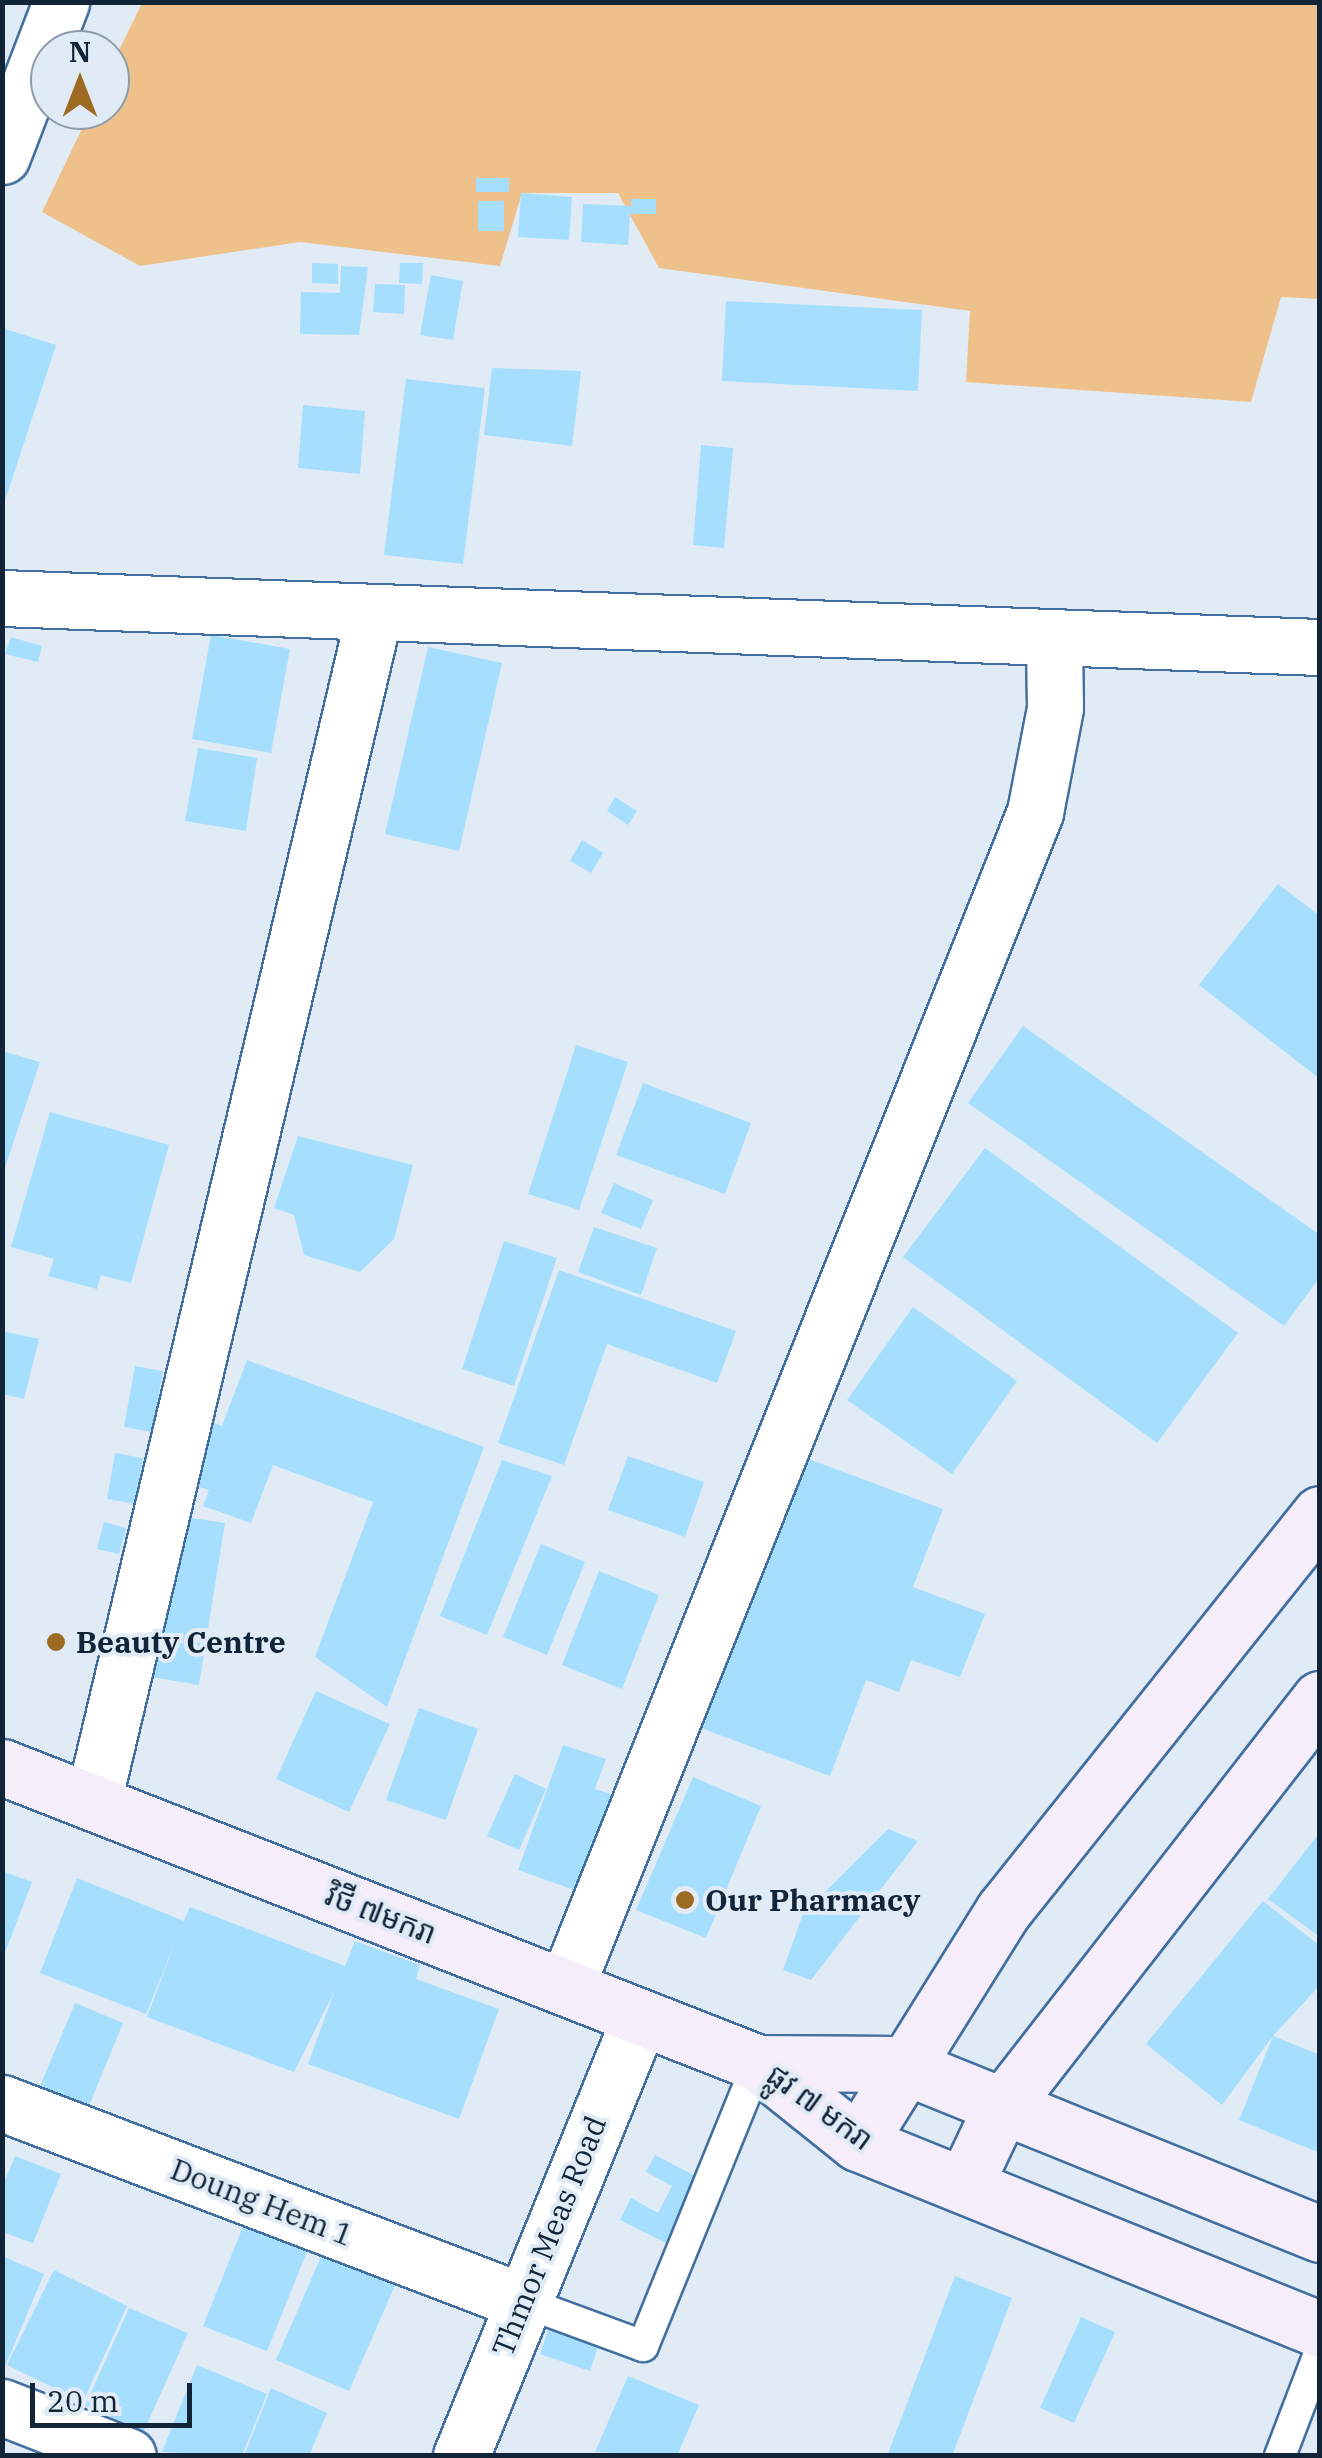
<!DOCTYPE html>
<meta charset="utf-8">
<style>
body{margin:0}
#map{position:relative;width:1322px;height:2458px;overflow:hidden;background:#e1ebf6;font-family:"IBM Plex Serif","Noto Sans Khmer",serif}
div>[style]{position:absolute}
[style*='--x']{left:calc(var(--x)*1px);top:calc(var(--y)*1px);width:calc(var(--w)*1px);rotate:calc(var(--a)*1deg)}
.green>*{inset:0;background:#efc18a}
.building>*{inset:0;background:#a5dffd}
.roads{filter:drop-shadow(2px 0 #426f9f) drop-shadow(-2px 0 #426f9f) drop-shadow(0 2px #426f9f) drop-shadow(0 -2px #426f9f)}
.service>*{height:30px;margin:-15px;padding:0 15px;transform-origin:15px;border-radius:15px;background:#fff}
.minor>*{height:55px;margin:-27.5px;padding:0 27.5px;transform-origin:27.5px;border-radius:27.5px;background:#fff}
.secondary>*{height:55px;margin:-27.5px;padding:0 27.5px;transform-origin:27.5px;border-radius:27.5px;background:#f6edfb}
.dots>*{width:28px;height:28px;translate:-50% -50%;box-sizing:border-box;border:5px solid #e1ebf6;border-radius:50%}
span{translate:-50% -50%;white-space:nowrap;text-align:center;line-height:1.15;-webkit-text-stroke:8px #e1ebf6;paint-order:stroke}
.poi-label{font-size:30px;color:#112438;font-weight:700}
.left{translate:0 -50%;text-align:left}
.street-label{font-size:30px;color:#112438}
.frame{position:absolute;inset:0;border:5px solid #112438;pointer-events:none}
.north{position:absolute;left:30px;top:30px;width:100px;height:100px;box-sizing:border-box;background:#e1ebf6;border:2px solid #8e9baa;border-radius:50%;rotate:0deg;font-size:28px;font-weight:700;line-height:40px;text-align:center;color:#112438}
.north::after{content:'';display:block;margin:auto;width:35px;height:45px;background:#9d6a21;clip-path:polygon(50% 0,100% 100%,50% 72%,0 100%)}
.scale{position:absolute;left:30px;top:2383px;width:162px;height:45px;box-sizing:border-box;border:5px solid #112438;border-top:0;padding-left:12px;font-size:30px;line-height:35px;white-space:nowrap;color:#112438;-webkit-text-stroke:8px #e1ebf6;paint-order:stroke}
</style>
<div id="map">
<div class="green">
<i style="clip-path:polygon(142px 3px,1319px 3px,1319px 299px,1281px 297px,1251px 402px,966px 382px,970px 311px,659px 268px,618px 193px,522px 193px,500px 266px,300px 242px,140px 266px,42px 212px,91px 110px,110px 110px,110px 69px)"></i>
</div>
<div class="building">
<i style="clip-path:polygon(476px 178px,509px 178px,509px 192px,476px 192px)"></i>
<i style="clip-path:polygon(521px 193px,572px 197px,569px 240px,518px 237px)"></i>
<i style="clip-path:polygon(631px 199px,656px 199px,656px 214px,630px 214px,628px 245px,581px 242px,583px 204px,631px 206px)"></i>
<i style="clip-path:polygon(478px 201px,504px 201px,504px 231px,478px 231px)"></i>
<i style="clip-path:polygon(312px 263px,338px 264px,338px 284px,312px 283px)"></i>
<i style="clip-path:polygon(400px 263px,423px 263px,422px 284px,399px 283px)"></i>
<i style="clip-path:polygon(341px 266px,368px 267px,359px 335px,300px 334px,301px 292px,340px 293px)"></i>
<i style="clip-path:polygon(431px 275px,463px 281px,453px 340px,420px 335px)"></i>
<i style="clip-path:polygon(375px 284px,405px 285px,404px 314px,373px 312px)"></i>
<i style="clip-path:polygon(726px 301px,922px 310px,918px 391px,722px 381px)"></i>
<i style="clip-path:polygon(2px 328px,56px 345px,3px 507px,2px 507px)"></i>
<i style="clip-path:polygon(492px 368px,581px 371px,572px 446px,484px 435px)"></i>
<i style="clip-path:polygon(406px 379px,485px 388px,463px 564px,384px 555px)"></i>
<i style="clip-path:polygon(303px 405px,365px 411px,360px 474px,298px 468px)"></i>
<i style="clip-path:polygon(701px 445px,733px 448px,724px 548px,693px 545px)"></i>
<i style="clip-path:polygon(211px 635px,290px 649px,271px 753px,192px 739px)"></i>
<i style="clip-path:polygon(11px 637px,42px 646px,38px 662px,5px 654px)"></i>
<i style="clip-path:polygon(428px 647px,502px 663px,459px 851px,385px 834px)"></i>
<i style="clip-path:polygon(198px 748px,257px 758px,246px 831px,185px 821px)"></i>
<i style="clip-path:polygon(615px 797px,637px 811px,628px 825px,607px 811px)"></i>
<i style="clip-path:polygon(582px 840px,603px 853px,591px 873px,570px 861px)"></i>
<i style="clip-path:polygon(1278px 884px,1320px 916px,1320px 1079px,1199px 985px)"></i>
<i style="clip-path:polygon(1023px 1026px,1320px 1235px,1320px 1277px,1284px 1326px,968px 1103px)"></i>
<i style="clip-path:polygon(576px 1045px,628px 1062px,579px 1210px,528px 1194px)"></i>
<i style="clip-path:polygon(2px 1051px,40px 1062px,3px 1174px,2px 1174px)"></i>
<i style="clip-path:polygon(643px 1083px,751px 1123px,725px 1194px,616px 1155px)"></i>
<i style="clip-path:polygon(50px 1112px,169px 1145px,131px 1283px,101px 1275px,97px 1289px,48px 1276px,54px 1259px,11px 1247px)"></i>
<i style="clip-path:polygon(298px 1136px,413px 1165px,394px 1239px,360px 1272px,304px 1255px,294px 1215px,274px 1208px)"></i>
<i style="clip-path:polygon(985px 1148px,1238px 1333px,1157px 1443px,903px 1257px)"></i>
<i style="clip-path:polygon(614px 1183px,653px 1200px,641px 1229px,601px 1213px)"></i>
<i style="clip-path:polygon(594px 1227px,657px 1248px,641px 1295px,578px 1272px)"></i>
<i style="clip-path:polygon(504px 1241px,557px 1258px,514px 1386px,462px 1369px)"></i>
<i style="clip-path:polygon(559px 1270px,736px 1331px,717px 1383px,607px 1344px,564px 1465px,498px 1443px)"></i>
<i style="clip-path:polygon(913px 1307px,1017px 1381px,952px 1474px,847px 1400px)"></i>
<i style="clip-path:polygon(2px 1331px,39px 1339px,24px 1399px,2px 1394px)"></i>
<i style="clip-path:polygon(247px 1360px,484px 1447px,387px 1707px,315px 1657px,373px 1502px,273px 1465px,251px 1523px,203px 1506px,209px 1490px,178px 1479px,201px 1418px,222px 1426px)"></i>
<i style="clip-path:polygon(135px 1366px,163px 1371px,152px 1432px,124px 1427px)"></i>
<i style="clip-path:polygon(115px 1453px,143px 1458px,135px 1504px,107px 1499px)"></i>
<i style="clip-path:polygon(795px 1454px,943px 1509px,913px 1587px,985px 1614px,960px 1677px,911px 1660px,899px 1692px,866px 1680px,830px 1776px,693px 1725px)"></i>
<i style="clip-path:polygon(628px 1456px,704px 1482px,685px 1537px,608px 1510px)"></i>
<i style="clip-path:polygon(502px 1460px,552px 1476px,487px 1635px,440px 1616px)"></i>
<i style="clip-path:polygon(172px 1515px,225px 1523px,199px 1685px,146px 1676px)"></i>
<i style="clip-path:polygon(104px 1522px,126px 1528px,119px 1554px,97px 1549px)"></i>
<i style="clip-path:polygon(541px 1544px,585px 1562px,547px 1655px,503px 1637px)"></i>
<i style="clip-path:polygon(599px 1571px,659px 1595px,622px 1689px,562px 1665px)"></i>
<i style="clip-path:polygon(316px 1691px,390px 1724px,349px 1812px,276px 1779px)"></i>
<i style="clip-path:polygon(419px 1708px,478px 1729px,446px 1820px,386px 1800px)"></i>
<i style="clip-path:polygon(563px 1745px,606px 1759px,595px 1789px,628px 1800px,594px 1897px,518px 1870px)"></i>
<i style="clip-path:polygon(515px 1774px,546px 1789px,519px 1850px,487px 1836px)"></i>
<i style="clip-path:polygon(693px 1777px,761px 1806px,706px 1938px,636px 1910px)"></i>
<i style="clip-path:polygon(888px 1829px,918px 1841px,811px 1980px,783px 1970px,803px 1914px)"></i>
<i style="clip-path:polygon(1320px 1832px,1320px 1937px,1268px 1899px)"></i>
<i style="clip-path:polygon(2px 1871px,32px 1882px,3px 1958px,2px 1958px)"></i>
<i style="clip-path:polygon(77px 1878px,184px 1921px,190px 1907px,345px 1966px,355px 1941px,420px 1965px,416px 1979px,499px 2009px,459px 2119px,308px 2064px,335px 1990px,294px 2072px,147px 2017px,175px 1942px,146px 2014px,40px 1973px)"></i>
<i style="clip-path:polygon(1263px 1901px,1320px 1946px,1320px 1985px,1273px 2036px,1320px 2055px,1320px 2153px,1239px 2120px,1273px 2036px,1222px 2105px,1146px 2044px)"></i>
<i style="clip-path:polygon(75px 2003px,123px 2023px,79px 2130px,30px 2110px)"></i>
<i style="clip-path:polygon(655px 2155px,701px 2179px,668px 2244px,620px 2220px,631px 2198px,658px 2213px,672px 2186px,646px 2172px)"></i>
<i style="clip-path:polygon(15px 2156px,61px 2174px,33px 2243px,2px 2232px,2px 2188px)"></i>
<i style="clip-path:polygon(248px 2214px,312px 2239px,267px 2351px,203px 2326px)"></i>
<i style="clip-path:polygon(327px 2243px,400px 2274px,349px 2391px,276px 2360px)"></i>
<i style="clip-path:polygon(2px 2256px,44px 2274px,3px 2371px,2px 2371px)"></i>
<i style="clip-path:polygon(54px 2270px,127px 2306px,83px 2402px,7px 2365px)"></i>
<i style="clip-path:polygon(955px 2276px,1012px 2298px,952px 2456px,887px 2456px)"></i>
<i style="clip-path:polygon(129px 2308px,188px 2333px,144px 2431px,85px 2406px)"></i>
<i style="clip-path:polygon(1081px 2317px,1115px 2332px,1074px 2423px,1040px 2408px)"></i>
<i style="clip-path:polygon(550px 2324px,600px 2341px,590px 2371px,540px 2354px)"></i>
<i style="clip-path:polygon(197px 2365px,267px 2394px,242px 2456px,162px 2452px)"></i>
<i style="clip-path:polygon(628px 2376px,699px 2405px,677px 2456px,595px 2452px)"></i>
<i style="clip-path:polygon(271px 2388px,327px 2413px,309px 2456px,244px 2456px)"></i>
</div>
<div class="roads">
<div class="service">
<i style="--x:521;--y:2301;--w:130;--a:20.2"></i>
<i style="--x:643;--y:2346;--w:305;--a:-67.9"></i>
<i style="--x:1280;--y:2456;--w:112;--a:-69.1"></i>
</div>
<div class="minor">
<i style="--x:2;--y:156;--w:165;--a:-69"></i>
<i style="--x:2;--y:598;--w:1319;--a:2.13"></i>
<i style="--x:93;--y:1802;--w:1217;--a:-76.69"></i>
<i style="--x:566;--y:1987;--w:1265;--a:-68.24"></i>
<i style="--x:1035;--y:812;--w:106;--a:-79.1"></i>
<i style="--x:1055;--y:708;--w:66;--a:-90.9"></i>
<i style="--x:2;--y:2103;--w:555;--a:20.88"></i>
<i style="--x:2;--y:2407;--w:135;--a:21.3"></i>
<i style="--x:461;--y:2456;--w:474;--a:-67.8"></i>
</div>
<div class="secondary">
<i style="--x:2;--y:1767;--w:812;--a:21.38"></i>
<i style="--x:758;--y:2063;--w:128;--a:38.7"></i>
<i style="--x:858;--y:2143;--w:498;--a:22"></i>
<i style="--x:758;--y:2063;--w:141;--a:0.4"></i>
<i style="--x:899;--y:2064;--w:454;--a:22"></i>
<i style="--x:858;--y:2143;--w:274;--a:-58"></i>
<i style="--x:1003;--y:1911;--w:508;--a:-51.39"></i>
<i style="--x:965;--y:2184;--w:82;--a:-64.7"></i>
<i style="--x:1000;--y:2110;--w:521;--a:-52.1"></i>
</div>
</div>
<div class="dots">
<i style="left:56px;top:1642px;background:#9d6a21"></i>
<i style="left:685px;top:1900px;background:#9d6a21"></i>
</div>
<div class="poi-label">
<span class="left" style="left:76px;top:1642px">Beauty Centre</span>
<span class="left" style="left:705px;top:1900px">Our Pharmacy</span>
</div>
<div class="street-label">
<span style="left:381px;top:1914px;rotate:21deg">វិថី ៧មករា</span>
<span style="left:820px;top:2107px;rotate:36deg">ផ្លូវ ៧ មករា</span>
<span style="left:262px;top:2202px;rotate:21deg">Doung Hem 1</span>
<span style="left:549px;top:2236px;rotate:-68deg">Thmor Meas Road</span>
</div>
<div class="frame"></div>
<div class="north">N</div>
<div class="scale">20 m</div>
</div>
